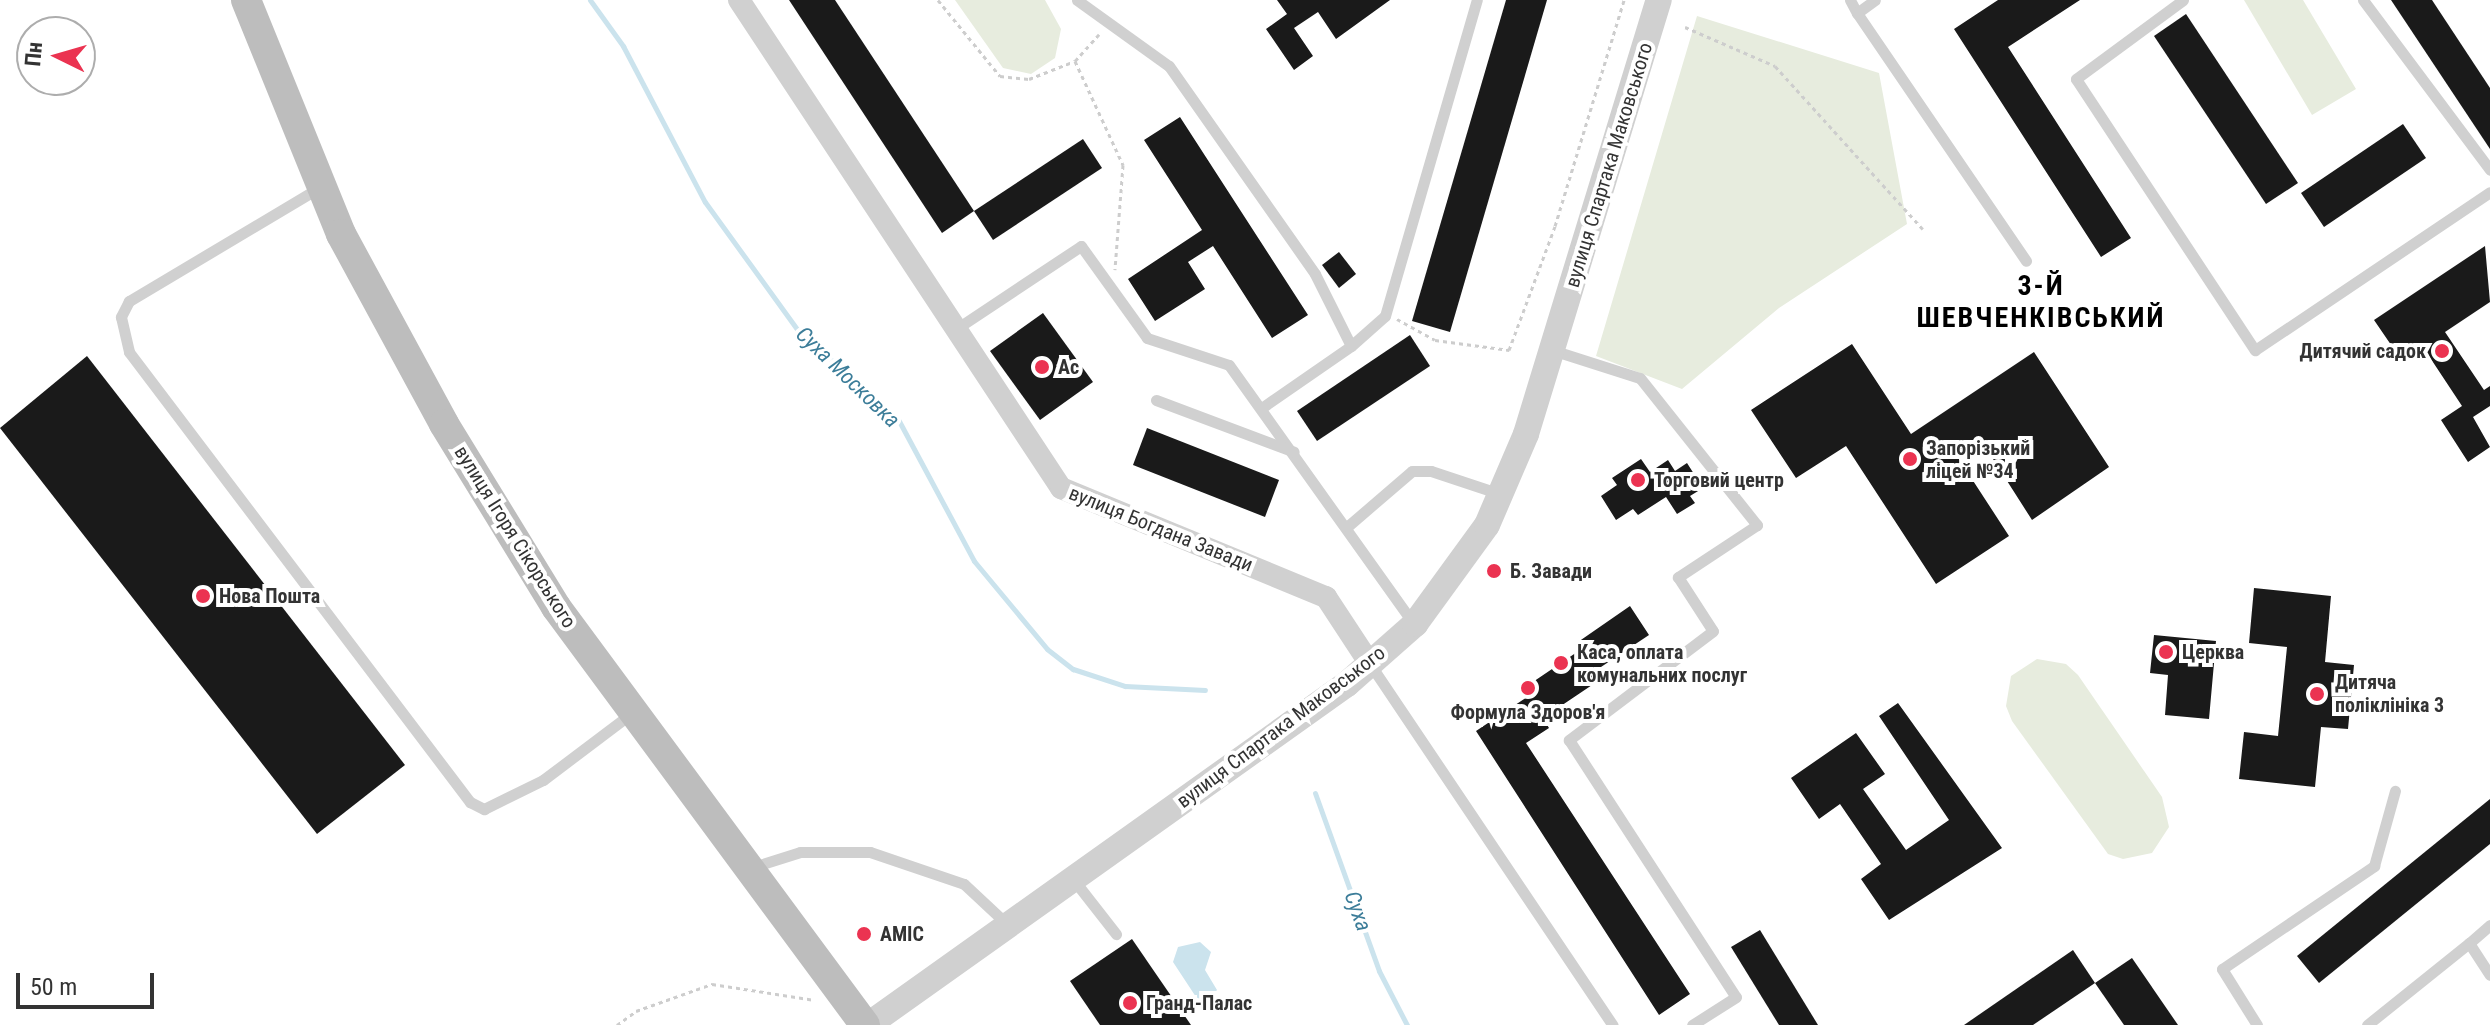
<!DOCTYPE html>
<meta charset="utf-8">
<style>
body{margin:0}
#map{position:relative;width:2490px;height:1025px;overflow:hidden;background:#fff;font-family:"Roboto Condensed",sans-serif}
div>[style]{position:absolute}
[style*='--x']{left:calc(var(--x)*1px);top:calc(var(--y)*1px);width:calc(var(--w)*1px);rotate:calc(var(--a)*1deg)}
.green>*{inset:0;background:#e7ecde}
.water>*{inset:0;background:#cbe3ed}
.stream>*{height:5px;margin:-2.5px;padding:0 2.5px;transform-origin:2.5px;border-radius:2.5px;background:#cbe3ed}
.building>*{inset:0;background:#1a1a1a}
.path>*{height:3px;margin-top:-1.5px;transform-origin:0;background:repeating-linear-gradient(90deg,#cdcdcd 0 4px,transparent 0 8px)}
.service>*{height:11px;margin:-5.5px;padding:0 5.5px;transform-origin:5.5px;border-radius:5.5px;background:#d0d0d0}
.minor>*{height:22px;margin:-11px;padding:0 11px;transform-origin:11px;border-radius:11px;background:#d0d0d0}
.tertiary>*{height:26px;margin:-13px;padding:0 13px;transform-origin:13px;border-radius:13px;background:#d0d0d0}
.secondary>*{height:30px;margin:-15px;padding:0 15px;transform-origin:15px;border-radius:15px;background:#bdbdbd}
.dots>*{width:22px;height:22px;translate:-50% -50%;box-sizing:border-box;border:4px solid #fff;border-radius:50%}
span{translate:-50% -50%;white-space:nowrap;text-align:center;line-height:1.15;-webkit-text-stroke:8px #fff;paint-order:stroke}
.street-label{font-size:20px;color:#333}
.poi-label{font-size:20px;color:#333;font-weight:700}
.right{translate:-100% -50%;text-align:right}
.left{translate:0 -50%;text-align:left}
.water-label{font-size:22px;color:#3c7d99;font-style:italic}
.district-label{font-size:28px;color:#000;font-weight:700;letter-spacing:2px}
.north{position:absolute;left:16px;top:16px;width:80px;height:80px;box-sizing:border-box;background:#fff;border:2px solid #adadad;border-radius:50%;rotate:275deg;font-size:22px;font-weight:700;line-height:32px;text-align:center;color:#333}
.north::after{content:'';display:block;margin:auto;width:28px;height:36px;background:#eb3351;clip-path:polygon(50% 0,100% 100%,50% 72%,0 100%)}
.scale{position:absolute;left:16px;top:973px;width:138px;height:36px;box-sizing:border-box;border:4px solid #333;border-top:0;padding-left:10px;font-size:24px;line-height:28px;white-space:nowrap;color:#333;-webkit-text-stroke:6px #fff;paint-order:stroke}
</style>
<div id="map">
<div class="green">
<i style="clip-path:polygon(955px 0,1045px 0,1061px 29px,1055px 58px,1031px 74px,1003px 68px)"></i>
<i style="clip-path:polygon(2244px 0,2303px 0,2356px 89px,2312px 115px)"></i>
<i style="clip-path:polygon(1697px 16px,1879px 73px,1907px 224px,1779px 308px,1682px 389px,1596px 356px)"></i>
<i style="clip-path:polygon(2037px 659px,2066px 664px,2078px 675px,2162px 797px,2169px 827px,2152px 853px,2123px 859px,2108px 854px,2012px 721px,2006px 706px,2011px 676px)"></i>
</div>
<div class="water">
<i style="clip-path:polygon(1200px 942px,1211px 952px,1205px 970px,1217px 990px,1207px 1003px,1196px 997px,1173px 962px,1178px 947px)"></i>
</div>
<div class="stream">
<i style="--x:590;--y:0;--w:57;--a:54.3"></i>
<i style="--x:623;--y:46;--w:176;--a:62.3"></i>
<i style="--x:705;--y:202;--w:157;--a:54.1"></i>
<i style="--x:797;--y:329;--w:137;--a:42"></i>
<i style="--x:899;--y:421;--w:159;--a:61.8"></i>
<i style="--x:974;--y:561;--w:114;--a:50.3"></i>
<i style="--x:1047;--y:649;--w:33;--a:38"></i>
<i style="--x:1073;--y:669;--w:55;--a:18.1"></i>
<i style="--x:1125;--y:686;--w:80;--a:2.9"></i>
<i style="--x:1315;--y:793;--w:189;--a:70.2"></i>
<i style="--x:1379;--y:971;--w:61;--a:62.6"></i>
</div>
<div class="building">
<i style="clip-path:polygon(789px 0,835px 0,974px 211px,942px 233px)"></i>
<i style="clip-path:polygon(1277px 0,1390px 0,1336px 39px,1318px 12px,1294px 28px,1313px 56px,1294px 70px,1266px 29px,1287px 14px)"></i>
<i style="clip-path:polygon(1506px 0,1547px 0,1450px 332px,1412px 321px)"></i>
<i style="clip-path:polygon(1998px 0,2080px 0,2008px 47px,2131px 238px,2101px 257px,1954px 29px)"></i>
<i style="clip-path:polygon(2391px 0,2432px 0,2490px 88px,2490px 149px)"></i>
<i style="clip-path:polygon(2186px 14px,2298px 183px,2266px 204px,2154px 36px)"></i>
<i style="clip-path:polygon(1180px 117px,1308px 315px,1272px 338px,1213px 246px,1188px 262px,1205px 289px,1155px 321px,1128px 279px,1202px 230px,1144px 140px)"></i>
<i style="clip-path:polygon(2403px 124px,2426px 158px,2324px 227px,2301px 193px)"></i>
<i style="clip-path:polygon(1083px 139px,1102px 168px,993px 240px,974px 211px)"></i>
<i style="clip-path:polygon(2485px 246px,2490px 302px,2445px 332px,2484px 390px,2490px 386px,2490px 406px,2473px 417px,2490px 447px,2468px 462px,2441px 420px,2462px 406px,2421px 344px,2400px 358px,2374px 320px)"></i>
<i style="clip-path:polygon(1339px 252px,1356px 274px,1339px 288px,1322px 265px)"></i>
<i style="clip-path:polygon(1043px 313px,1093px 382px,1040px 420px,990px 351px)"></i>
<i style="clip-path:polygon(1410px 335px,1430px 366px,1317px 441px,1297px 411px)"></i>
<i style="clip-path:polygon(1852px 344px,1911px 434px,2034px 352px,2109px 467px,2032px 520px,1979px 437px,1955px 453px,2009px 536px,1936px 584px,1846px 446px,1796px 478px,1751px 410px)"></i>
<i style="clip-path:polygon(87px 356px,405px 765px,317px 834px,0 428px)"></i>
<i style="clip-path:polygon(1147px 428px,1279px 480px,1265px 517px,1133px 465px)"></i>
<i style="clip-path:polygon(1641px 459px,1650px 472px,1668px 460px,1675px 471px,1687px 463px,1703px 488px,1690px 496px,1695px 503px,1677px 514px,1666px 497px,1638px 515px,1633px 509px,1616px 520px,1601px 496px,1617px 485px,1612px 478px)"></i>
<i style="clip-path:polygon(2254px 588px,2331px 596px,2325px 662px,2354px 665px,2348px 729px,2321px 727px,2315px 787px,2239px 779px,2244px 732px,2278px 736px,2287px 647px,2249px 643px)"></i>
<i style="clip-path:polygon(1630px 606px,1649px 635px,1595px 671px,1601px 679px,1543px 718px,1549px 728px,1526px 743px,1690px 994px,1659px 1015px,1476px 731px,1527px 697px,1521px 690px,1583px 648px,1578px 642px)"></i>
<i style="clip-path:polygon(2154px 635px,2216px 641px,2209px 719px,2165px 715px,2168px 675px,2150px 673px)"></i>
<i style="clip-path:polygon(1898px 703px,2002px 848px,1889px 920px,1861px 879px,1881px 864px,1840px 804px,1819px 819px,1791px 778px,1856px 733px,1885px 774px,1863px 789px,1906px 850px,1949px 820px,1879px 716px)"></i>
<i style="clip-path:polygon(2490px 799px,2490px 844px,2319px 983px,2297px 956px)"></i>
<i style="clip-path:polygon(1760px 930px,1818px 1025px,1779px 1025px,1731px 947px)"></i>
<i style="clip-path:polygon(1132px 939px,1191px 1025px,1100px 1025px,1070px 981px)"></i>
<i style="clip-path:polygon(2073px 950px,2095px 983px,2033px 1025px,1964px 1025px)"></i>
<i style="clip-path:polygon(2132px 958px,2178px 1025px,2124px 1025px,2095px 983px)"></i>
</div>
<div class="path">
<i style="--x:938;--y:0;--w:98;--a:50.8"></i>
<i style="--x:1000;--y:76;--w:29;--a:6"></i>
<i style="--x:1029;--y:79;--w:49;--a:-21.4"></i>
<i style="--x:1075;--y:61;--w:115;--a:65.2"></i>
<i style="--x:1123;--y:165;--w:105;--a:94.4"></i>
<i style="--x:1685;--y:27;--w:98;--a:23.4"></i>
<i style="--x:1775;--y:66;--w:220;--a:47.8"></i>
<i style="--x:1075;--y:61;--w:36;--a:-48"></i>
<i style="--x:1397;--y:319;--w:43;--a:28.9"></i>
<i style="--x:1435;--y:340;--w:75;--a:7.7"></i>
<i style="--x:1509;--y:350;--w:132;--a:-69.6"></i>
<i style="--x:1555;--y:226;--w:236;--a:-73"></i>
<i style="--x:617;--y:1025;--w:24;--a:-36"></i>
<i style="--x:636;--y:1011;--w:81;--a:-19.6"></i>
<i style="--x:712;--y:984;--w:104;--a:8.8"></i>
</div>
<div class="service">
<i style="--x:1077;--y:0;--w:113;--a:35.7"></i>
<i style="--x:1169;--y:66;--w:254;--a:54.9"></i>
<i style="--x:1315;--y:274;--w:80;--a:63.4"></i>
<i style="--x:1351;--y:346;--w:107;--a:145.3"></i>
<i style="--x:1850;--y:0;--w:15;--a:62"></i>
<i style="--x:1857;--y:13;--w:22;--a:-36"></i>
<i style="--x:2183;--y:0;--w:133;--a:143.6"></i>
<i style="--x:2076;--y:79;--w:325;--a:56.6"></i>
<i style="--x:2255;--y:350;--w:283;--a:-33.9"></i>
<i style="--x:2363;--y:0;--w:212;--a:53.2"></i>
<i style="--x:1857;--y:13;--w:300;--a:55.7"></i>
<i style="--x:322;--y:186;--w:225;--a:149.2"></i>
<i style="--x:129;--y:301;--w:18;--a:117"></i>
<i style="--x:121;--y:317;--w:36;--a:77"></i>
<i style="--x:129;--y:352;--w:565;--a:52.85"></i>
<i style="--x:470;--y:802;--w:16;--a:27"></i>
<i style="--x:484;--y:809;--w:66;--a:-26.2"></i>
<i style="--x:543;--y:780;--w:111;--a:-37"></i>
<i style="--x:956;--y:329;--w:150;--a:-33.6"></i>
<i style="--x:1081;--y:246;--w:113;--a:54.3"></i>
<i style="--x:1147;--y:338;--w:86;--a:18.2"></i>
<i style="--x:1229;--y:365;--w:318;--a:54.5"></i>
<i style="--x:1351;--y:346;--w:45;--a:-41.4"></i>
<i style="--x:1385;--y:316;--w:329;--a:-73.8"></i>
<i style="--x:1552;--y:350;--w:92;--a:17.7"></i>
<i style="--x:1640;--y:378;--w:188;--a:51.5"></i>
<i style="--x:1757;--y:525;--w:95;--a:146.6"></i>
<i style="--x:1678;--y:577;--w:64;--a:57.1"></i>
<i style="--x:1713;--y:631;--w:181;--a:142.9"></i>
<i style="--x:1569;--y:740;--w:306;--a:57"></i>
<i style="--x:1736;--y:997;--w:52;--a:147.5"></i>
<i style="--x:1156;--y:400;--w:147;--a:20.6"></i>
<i style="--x:1348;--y:526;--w:84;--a:-40.7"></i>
<i style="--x:1412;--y:471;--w:19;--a:0"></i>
<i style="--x:1431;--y:471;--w:73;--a:18.4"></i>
<i style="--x:1370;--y:664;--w:435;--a:56.1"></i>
<i style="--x:750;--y:868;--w:52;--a:-17.7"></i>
<i style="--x:800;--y:852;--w:70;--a:0"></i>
<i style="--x:870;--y:852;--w:99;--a:18.8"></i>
<i style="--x:964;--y:884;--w:60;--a:43"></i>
<i style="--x:1073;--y:879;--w:70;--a:52"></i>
<i style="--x:2490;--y:925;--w:28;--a:139"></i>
<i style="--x:2469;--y:943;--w:38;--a:57"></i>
<i style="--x:2257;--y:1025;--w:66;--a:-122"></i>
<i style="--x:2222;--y:969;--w:184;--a:-34.1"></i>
<i style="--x:2374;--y:866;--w:78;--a:-74.4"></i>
<i style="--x:2367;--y:1025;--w:131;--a:-38.8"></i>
</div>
<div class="minor">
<i style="--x:739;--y:0;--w:585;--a:56.58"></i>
<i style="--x:1061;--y:488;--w:287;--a:22.4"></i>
<i style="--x:1326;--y:597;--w:80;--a:56.7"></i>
</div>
<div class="tertiary">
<i style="--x:868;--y:1025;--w:588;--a:-35.45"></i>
<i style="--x:1347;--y:684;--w:91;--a:-41.4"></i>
<i style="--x:1415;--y:624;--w:122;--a:-54"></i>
<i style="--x:1487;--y:525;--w:99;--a:-66.8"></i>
<i style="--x:1526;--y:434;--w:454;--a:-73"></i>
</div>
<div class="secondary">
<i style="--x:246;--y:0;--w:253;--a:67.9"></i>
<i style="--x:341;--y:234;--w:216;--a:61.5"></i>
<i style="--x:444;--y:424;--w:215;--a:58.5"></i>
<i style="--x:556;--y:607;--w:520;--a:53.53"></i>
</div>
<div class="dots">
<i style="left:2442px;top:351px;background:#eb3351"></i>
<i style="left:1042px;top:367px;background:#eb3351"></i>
<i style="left:1910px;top:459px;background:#eb3351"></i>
<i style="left:1638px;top:480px;background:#eb3351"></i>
<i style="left:1494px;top:571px;background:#eb3351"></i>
<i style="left:203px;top:596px;background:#eb3351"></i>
<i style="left:2166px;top:652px;background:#eb3351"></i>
<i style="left:1561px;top:663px;background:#eb3351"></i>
<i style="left:1528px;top:688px;background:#eb3351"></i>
<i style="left:2317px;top:694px;background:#eb3351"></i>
<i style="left:864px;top:934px;background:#eb3351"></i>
<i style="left:1130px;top:1003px;background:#eb3351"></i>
</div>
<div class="street-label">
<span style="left:1609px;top:165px;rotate:-73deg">вулиця Спартака Маковського</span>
<span style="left:1161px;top:529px;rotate:22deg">вулиця Богдана Завади</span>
<span style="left:515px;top:537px;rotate:58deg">вулиця Ігоря Сікорського</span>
<span style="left:1281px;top:727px;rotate:-37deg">вулиця Спартака Маковського</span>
</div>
<div class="poi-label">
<span class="right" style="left:2426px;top:351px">Дитячий садок</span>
<span class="left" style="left:1058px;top:367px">Ас</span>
<span class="left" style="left:1926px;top:460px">Запорізький<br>ліцей №34</span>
<span class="left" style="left:1654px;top:480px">Торговий центр</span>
<span class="left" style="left:1510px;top:571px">Б. Завади</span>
<span class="left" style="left:219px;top:596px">Нова Пошта</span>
<span class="left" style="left:1577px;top:664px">Каса, оплата<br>комунальних послуг</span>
<span class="left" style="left:2182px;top:652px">Церква</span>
<span class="left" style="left:2335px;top:694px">Дитяча<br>поліклініка 3</span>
<span style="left:1528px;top:712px">Формула Здоров'я</span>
<span class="left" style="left:880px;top:934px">AMIC</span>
<span class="left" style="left:1146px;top:1003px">Гранд-Палас</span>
</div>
<div class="water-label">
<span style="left:848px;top:377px;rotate:44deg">Суха Московка</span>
<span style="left:1358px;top:911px;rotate:70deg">Суха</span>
</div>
<div class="district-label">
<span style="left:2041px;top:302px">3-Й<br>ШЕВЧЕНКІВСЬКИЙ</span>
</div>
<div class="north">Пн</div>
<div class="scale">50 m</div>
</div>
